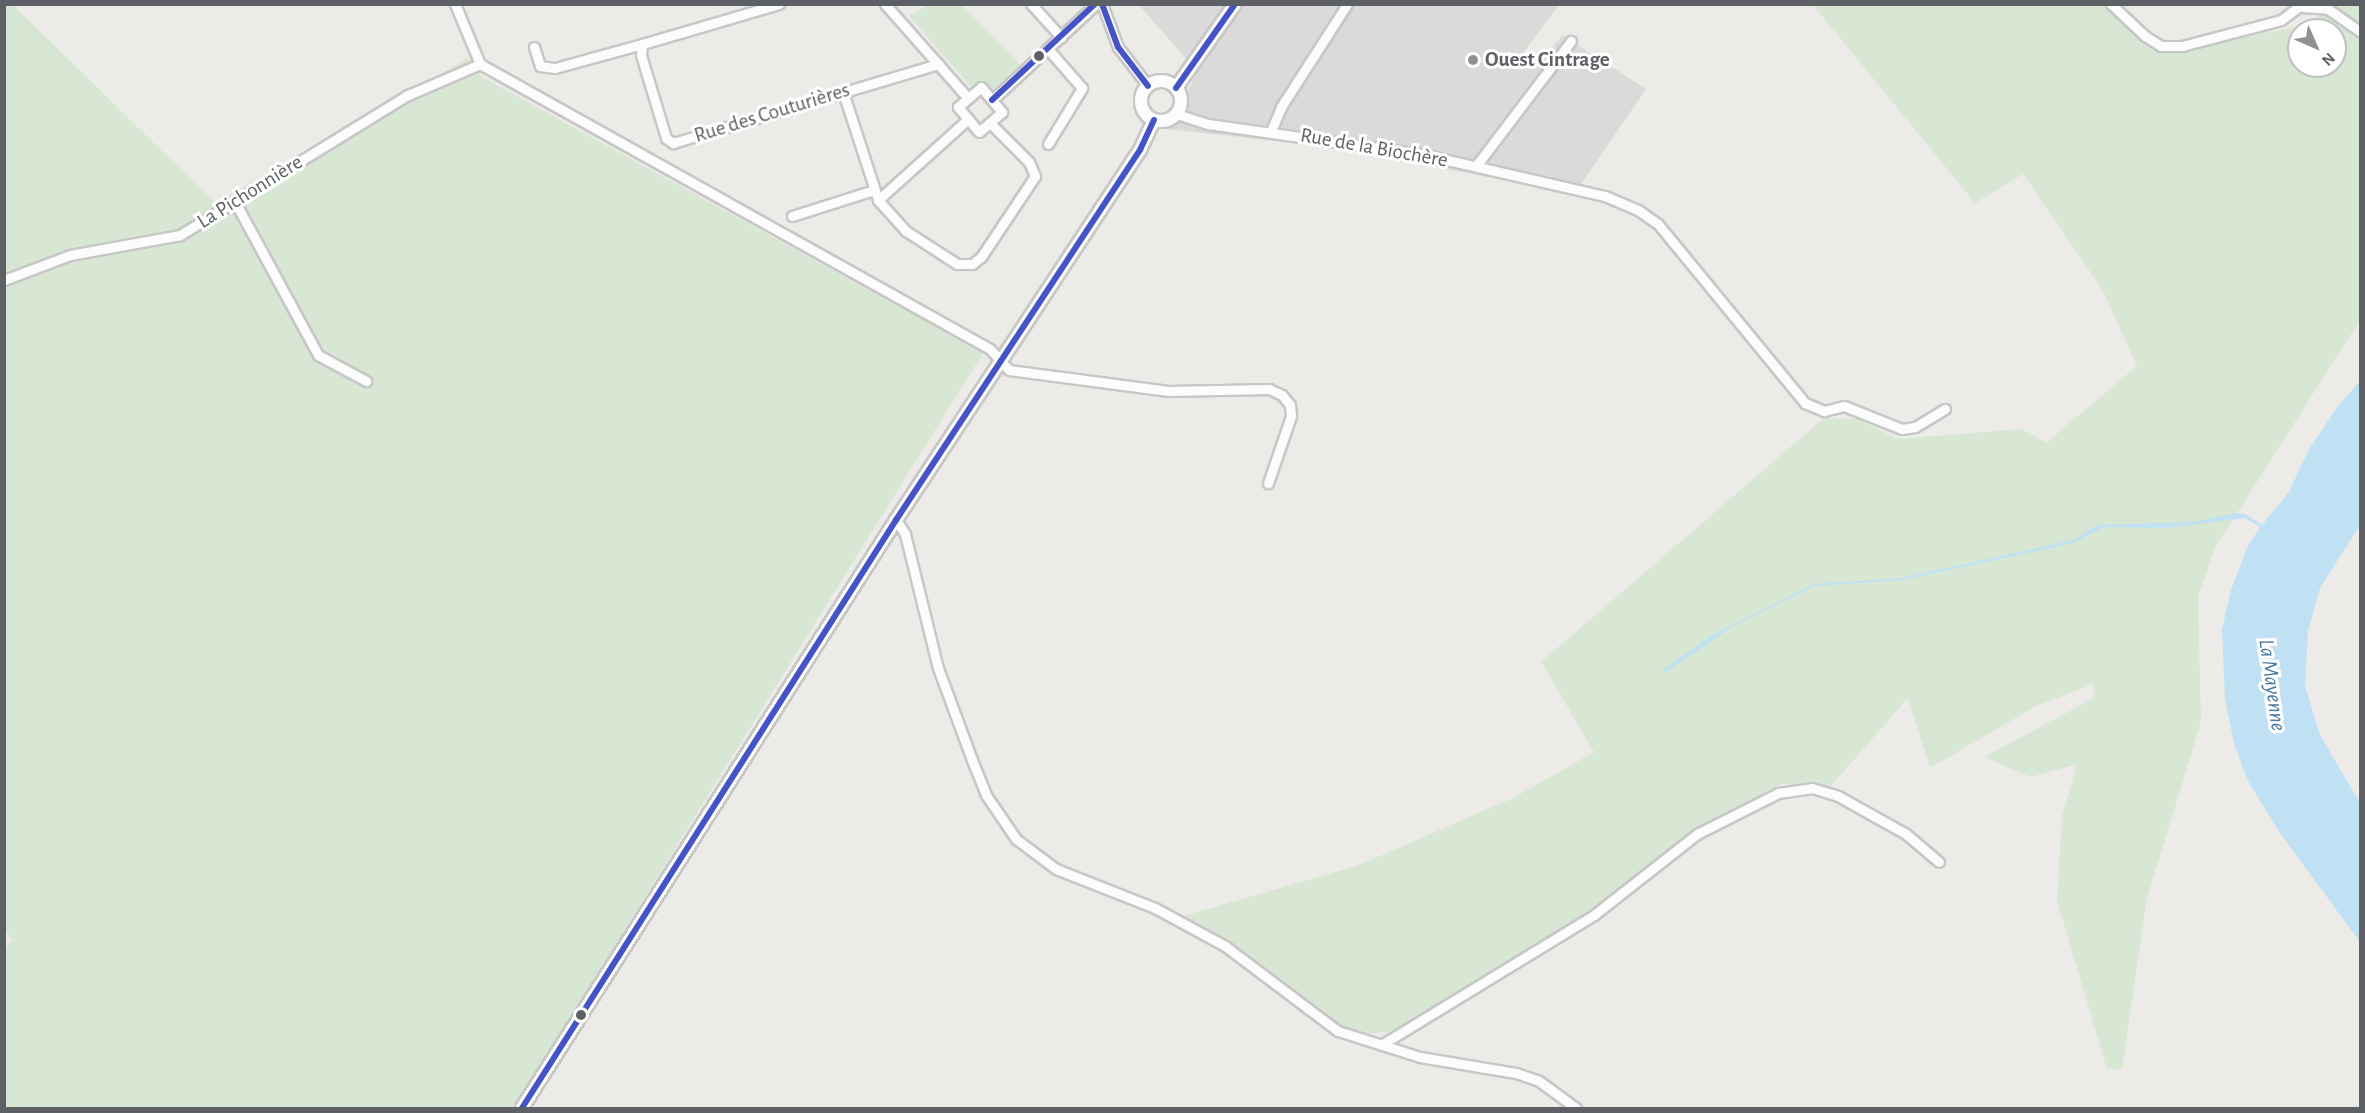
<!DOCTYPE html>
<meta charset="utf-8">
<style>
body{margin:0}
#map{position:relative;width:2365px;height:1113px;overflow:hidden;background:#ecebe8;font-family:"Alegreya Sans",sans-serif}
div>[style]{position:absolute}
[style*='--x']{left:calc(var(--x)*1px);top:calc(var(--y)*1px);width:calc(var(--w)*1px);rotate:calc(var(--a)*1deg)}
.industrial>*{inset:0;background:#dcdad8}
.green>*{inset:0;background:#d8e7d4}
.water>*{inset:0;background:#bfe1f3}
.roads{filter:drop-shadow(2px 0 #c7c7c7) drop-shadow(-2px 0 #c7c7c7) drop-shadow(0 2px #c7c7c7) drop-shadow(0 -2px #c7c7c7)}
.street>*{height:9px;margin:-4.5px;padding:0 4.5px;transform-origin:4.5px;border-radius:4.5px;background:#fcfcfc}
.secondary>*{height:12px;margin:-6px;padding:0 6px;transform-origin:6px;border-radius:6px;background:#fcfcfc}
.secondary>.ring{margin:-6px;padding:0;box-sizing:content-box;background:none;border:12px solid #fcfcfc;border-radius:50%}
.bus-1>*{height:6px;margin:-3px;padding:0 3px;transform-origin:3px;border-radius:3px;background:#4453c6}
.dots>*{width:16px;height:16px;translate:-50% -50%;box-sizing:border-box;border:3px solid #fff;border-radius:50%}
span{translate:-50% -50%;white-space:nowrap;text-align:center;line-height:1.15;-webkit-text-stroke:6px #fff;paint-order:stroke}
.poi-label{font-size:21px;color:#5d6165;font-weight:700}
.left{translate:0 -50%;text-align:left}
.street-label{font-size:21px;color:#5d6165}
.water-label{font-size:22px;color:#477aa1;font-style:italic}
.frame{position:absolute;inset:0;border:6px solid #5d6165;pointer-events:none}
.north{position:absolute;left:2287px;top:18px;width:60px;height:60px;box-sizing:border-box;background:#fff;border:2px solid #bec0c1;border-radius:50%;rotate:135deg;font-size:16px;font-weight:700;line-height:24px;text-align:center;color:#5d6165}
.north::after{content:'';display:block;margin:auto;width:21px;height:27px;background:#8f9193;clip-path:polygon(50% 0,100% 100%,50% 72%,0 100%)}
</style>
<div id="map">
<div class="industrial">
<i style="clip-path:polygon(1139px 5px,1559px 5px,1523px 53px,1546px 57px,1562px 35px,1646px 89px,1575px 193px,1323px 146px,1166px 129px,1198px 72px)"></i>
</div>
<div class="green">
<i style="clip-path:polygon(5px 5px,13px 5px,215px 203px,468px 58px,482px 77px,983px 353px,514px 1108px,5px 1108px,4px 949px,13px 940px,5px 931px)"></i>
<i style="clip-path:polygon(928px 5px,961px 5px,1022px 66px,993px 89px,982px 80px,971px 87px,909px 16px)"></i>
<i style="clip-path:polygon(evenodd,1813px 5px,2112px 5px,2158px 53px,2317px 23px,2317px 5px,2360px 5px,2360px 320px,2215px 548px,2198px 597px,2201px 722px,2147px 898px,2122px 1069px,2107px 1069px,2057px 901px,2062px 816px,2077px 764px,2031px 777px,1984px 757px,2094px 698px,2093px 684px,2036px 706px,1930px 768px,1908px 698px,1830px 787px,1782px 784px,1698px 830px,1571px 926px,1398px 1031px,1355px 1035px,1184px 916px,1359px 865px,1513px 798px,1594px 752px,1541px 662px,1824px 418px,1857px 419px,1897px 439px,2022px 429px,2046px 443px,2137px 366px,2102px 289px,2023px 174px,1975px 203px,1813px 5px,2299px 30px,2335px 30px,2335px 66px,2299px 66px,2299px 30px)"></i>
</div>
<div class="water">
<i style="clip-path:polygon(2360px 381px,2360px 525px,2320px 588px,2308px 631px,2305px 686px,2320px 735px,2360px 803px,2360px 942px,2280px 833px,2248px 781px,2234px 744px,2225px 698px,2222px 630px,2231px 590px,2247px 548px,2260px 527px,2245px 518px,2166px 528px,2104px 527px,2073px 543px,1902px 580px,1815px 586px,1733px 626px,1665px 673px,1662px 671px,1710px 636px,1814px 584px,1902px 578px,2073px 540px,2097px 525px,2193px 522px,2236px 513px,2245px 514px,2262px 525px,2289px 492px,2308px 451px,2338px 406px)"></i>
</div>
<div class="roads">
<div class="street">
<i style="--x:455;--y:4;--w:65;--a:67.4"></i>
<i style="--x:779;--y:4;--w:143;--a:163.7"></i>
<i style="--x:642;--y:44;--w:11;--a:95"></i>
<i style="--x:641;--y:55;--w:87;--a:73.2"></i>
<i style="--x:666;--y:138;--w:9;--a:36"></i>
<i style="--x:673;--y:143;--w:277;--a:-16.6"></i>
<i style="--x:885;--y:4;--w:125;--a:48.6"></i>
<i style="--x:1031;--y:4;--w:45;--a:47.7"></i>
<i style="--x:1102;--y:4;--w:46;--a:69.6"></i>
<i style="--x:1118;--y:47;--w:49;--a:52.4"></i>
<i style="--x:2111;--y:4;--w:47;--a:43.3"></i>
<i style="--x:2145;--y:36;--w:19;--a:32"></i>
<i style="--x:2161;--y:46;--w:21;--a:0"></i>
<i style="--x:2182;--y:46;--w:102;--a:-14.7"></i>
<i style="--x:2281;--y:20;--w:26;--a:-37"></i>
<i style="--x:2302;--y:7;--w:26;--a:4"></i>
<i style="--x:2328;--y:9;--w:39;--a:35"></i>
<i style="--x:534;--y:47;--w:20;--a:72"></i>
<i style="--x:540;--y:66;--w:15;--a:8"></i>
<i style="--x:555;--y:68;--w:90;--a:-15.4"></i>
<i style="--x:480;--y:64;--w:584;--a:29.2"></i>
<i style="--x:990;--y:349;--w:28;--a:48"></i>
<i style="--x:1009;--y:370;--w:161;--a:7.5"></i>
<i style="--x:1169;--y:391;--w:100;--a:-1.1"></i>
<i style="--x:1269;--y:389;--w:14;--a:25"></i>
<i style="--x:1282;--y:395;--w:13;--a:51"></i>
<i style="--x:1290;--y:405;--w:11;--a:85"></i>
<i style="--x:1291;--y:416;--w:71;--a:108.9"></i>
<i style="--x:981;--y:87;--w:33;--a:50"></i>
<i style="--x:1002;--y:112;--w:30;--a:139"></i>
<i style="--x:979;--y:132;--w:33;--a:-130"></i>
<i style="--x:958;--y:107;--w:30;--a:-41"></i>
<i style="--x:843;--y:92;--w:114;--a:72"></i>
<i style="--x:878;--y:200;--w:42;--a:47.9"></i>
<i style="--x:906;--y:231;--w:61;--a:32.9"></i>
<i style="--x:957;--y:264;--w:15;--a:0"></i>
<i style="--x:972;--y:264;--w:11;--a:-38"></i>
<i style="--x:981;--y:257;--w:97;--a:-56.3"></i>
<i style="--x:1035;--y:176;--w:15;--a:-113"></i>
<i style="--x:1029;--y:162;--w:55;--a:-135"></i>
<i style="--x:992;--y:100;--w:142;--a:-42.7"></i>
<i style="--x:1177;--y:114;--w:33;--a:18"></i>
<i style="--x:1208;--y:124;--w:215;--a:8"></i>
<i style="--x:1421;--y:154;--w:189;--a:12.9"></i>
<i style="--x:1605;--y:196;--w:36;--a:23"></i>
<i style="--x:1638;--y:210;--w:24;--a:35"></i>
<i style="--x:1658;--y:224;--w:232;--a:50.6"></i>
<i style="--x:1805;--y:403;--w:21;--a:23"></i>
<i style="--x:1824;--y:411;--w:21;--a:-14"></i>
<i style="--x:1844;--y:406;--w:62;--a:21.6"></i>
<i style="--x:1902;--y:429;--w:13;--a:-9"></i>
<i style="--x:1915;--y:427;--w:35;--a:-31"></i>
<i style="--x:1271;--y:131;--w:26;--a:-67"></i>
<i style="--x:1281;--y:107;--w:122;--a:-57.3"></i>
<i style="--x:1048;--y:144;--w:66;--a:-58.7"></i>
<i style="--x:1082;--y:88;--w:52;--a:-131.1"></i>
<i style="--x:1476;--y:166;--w:157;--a:-52.8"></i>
<i style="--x:878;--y:200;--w:121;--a:-42"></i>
<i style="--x:235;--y:202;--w:174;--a:61.5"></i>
<i style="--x:318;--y:355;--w:55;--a:28.4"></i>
<i style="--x:792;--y:216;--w:86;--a:-17.6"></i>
<i style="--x:4;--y:280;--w:71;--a:-20.7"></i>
<i style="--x:70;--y:255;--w:112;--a:-10.3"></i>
<i style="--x:180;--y:235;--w:268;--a:-31.6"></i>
<i style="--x:408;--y:95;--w:78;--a:-23.3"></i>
<i style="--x:896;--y:520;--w:17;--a:57"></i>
<i style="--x:905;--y:534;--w:138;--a:76.2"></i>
<i style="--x:938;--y:668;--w:98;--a:69.7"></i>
<i style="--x:972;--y:760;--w:38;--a:68"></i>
<i style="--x:986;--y:795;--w:53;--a:55.7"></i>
<i style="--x:1016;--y:839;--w:50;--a:36.9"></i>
<i style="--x:1056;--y:869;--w:106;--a:21.5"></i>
<i style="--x:1155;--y:908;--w:80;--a:28.5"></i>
<i style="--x:1225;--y:946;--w:141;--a:37"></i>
<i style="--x:1338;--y:1031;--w:86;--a:17.6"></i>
<i style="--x:1420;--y:1057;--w:97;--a:9.5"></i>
<i style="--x:1516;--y:1073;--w:24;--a:19"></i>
<i style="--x:1539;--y:1081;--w:46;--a:36.1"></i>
<i style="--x:1381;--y:1045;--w:250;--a:-31.4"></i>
<i style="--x:1594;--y:915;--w:131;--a:-38.2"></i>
<i style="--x:1697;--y:834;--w:91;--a:-26.8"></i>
<i style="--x:1778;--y:793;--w:34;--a:-8"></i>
<i style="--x:1812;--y:788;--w:27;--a:17"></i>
<i style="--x:1838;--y:796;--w:78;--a:29.2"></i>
<i style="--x:1906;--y:834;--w:43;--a:40.3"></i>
</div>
<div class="secondary">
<i class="ring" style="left:1141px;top:81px;width:28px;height:28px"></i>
<i style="--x:1176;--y:88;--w:103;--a:-54.9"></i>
<i style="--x:522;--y:1108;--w:697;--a:-57.54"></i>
<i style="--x:896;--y:520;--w:443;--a:-56.6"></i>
<i style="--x:1140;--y:150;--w:33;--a:-65"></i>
</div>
</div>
<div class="bus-1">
<i style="--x:1102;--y:4;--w:46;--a:69.6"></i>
<i style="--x:1118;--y:47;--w:49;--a:52.4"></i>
<i style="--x:1176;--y:88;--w:103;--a:-54.9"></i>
<i style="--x:992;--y:100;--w:141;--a:-43"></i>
<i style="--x:522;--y:1108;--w:697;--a:-57.54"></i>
<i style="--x:896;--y:520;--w:443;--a:-56.6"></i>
<i style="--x:1140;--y:150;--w:33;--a:-65"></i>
</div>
<div class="dots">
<i style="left:1039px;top:56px;background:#5d6165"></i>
<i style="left:1473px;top:60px;background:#8f9193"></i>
<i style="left:581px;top:1015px;background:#5d6165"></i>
</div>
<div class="poi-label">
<span class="left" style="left:1485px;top:60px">Ouest Cintrage</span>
</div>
<div class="street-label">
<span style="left:772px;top:113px;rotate:-17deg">Rue des Couturières</span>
<span style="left:1374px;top:148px;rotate:10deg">Rue de la Biochère</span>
<span style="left:250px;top:192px;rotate:-32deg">La Pichonnière</span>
</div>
<div class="water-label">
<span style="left:2272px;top:685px;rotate:82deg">La Mayenne</span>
</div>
<div class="frame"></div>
<div class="north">N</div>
</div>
